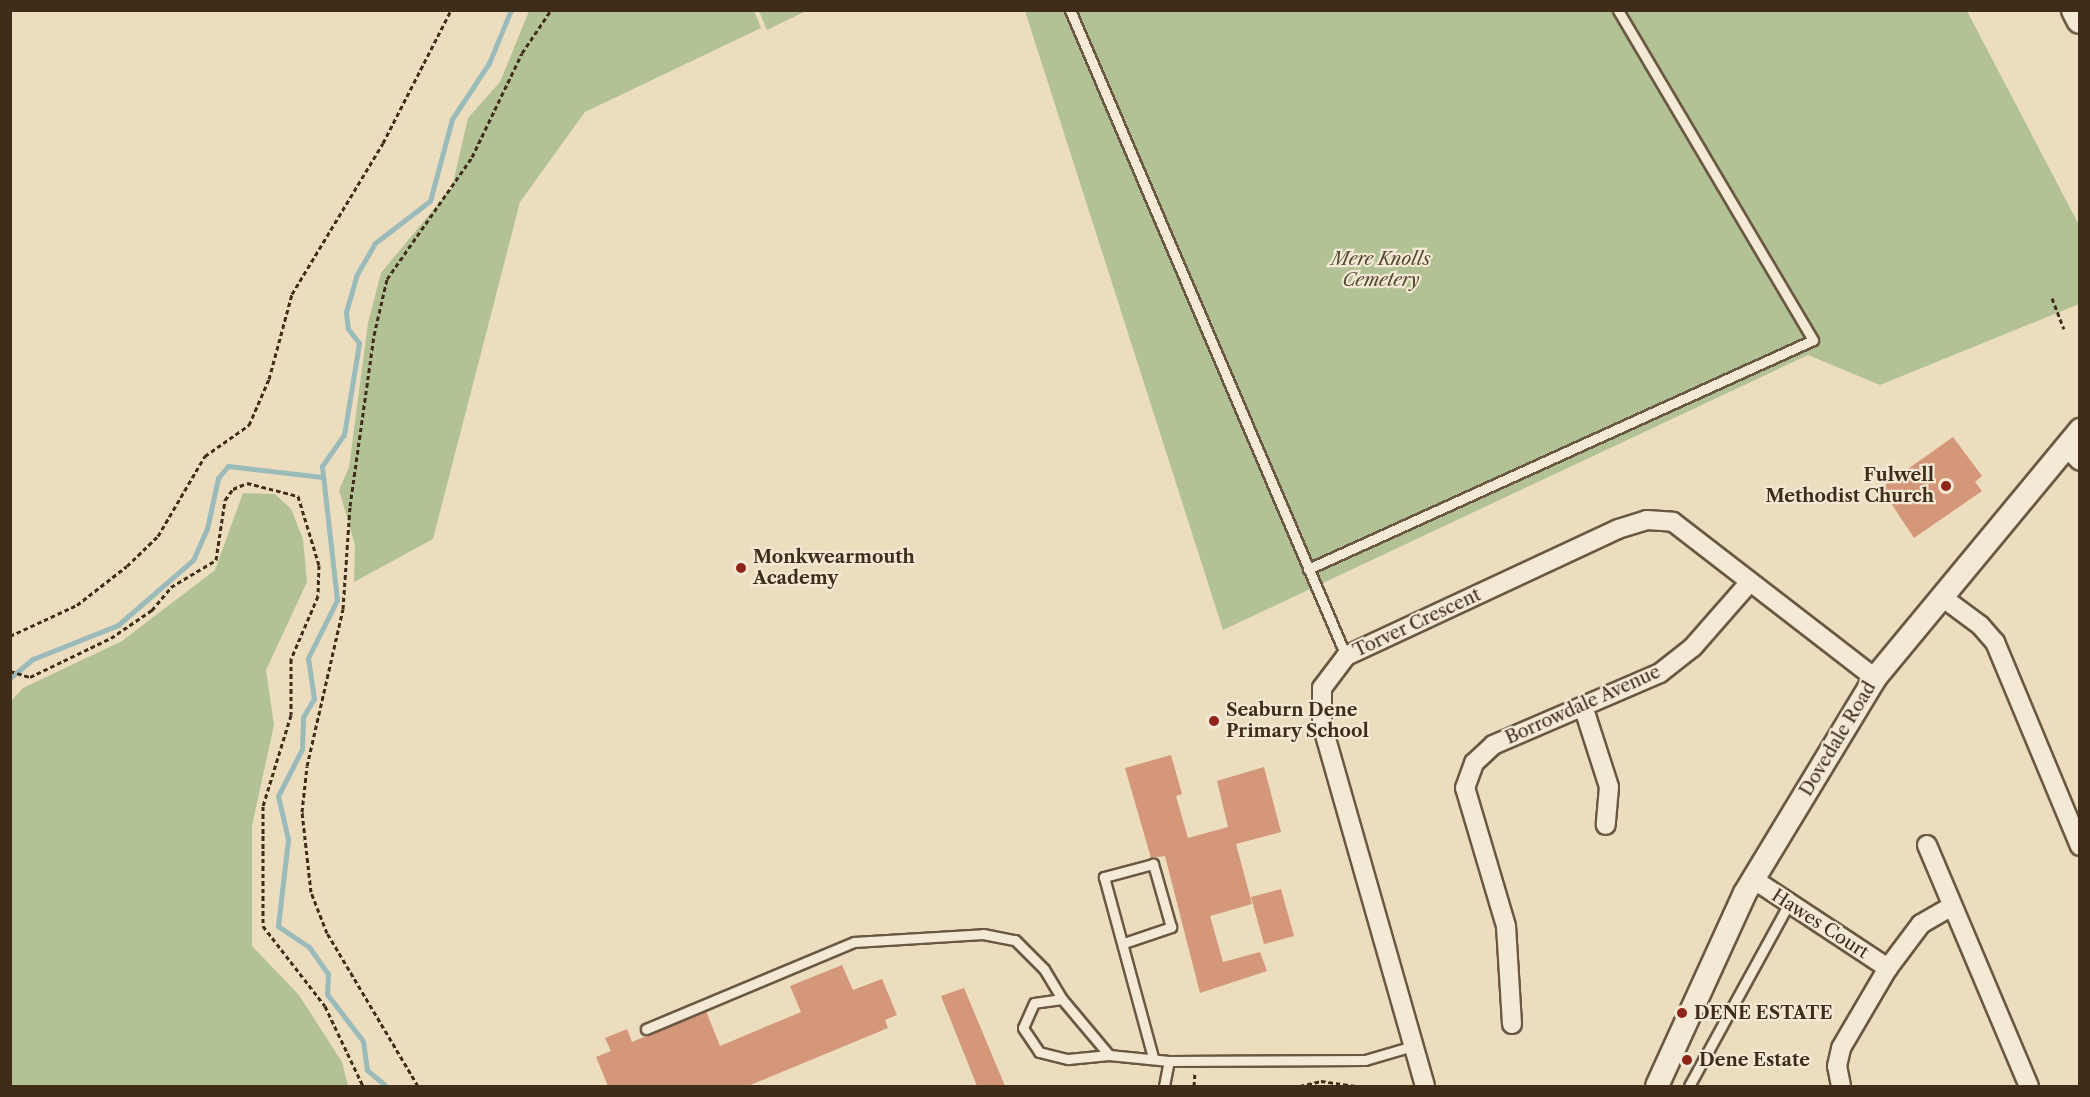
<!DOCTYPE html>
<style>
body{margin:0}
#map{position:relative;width:2090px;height:1097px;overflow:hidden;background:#ecddbf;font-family:"Libre Caslon Text",serif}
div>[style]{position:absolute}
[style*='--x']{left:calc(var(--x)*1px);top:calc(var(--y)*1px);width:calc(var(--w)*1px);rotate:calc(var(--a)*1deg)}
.green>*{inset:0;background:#b3c295}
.stream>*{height:5px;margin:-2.5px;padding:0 2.5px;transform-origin:2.5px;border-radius:2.5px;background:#9bbaba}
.building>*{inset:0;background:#d4977a}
.path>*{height:3px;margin-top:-1.5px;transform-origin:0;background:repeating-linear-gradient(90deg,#3f2c19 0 4.5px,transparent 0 7.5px)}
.roads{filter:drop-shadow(2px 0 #6a5842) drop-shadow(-2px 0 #6a5842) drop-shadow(0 2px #6a5842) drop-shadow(0 -2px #6a5842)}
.service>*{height:9px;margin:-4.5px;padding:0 4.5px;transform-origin:4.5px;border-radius:4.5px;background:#f3e9d5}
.minor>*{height:18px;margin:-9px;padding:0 9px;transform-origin:9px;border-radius:9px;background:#f3e9d5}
.tertiary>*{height:22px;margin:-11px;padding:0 11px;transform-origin:11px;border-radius:11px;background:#f3e9d5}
.secondary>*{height:26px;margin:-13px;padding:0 13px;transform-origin:13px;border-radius:13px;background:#f3e9d5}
.dots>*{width:16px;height:16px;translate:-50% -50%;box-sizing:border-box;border:3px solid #f3e9d5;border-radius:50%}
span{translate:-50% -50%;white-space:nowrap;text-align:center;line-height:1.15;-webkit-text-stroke:4.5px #f3e9d5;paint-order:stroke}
.park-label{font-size:18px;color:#564a32;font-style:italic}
.poi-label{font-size:18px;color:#3f2c19;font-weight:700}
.right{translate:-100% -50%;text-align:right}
.left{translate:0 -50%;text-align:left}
.street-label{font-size:18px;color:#3f2c19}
.frame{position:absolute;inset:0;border:12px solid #3f2c19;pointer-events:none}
</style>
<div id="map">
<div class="green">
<i style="clip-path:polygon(529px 11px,754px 11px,761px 28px,585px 112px,520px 202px,433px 539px,354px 582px,355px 545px,339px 490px,349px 467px,368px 323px,381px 273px,452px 187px,468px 118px,500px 82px)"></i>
<i style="clip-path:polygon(759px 11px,806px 11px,767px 30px)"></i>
<i style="clip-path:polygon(1025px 11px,1967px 11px,2079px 225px,2079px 304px,1880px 385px,1808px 355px,1223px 630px)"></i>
<i style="clip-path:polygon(243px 493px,275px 494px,291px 509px,303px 539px,307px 582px,266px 670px,274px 725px,252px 826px,252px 946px,299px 995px,342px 1062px,348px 1086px,11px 1086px,11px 701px,23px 688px,122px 641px,215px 570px)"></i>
</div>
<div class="stream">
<i style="--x:10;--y:678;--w:30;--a:-40"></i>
<i style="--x:33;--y:659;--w:92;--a:-21.8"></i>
<i style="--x:118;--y:625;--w:99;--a:-40.9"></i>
<i style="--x:193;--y:560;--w:34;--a:-66"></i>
<i style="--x:207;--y:529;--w:52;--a:-77.8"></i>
<i style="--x:218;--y:478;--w:16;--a:-50"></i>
<i style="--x:228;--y:466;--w:95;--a:6.7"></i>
<i style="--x:386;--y:1086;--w:25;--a:-140"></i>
<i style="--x:367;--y:1070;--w:29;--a:-98"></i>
<i style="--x:363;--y:1041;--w:59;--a:-127.5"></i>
<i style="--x:327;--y:994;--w:20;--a:-87"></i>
<i style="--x:328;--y:974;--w:33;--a:-125"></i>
<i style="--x:309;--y:947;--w:37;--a:-146"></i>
<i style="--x:278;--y:926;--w:88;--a:-83.4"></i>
<i style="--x:288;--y:839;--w:44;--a:-103.1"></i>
<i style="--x:278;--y:796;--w:53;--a:-62.9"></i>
<i style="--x:302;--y:749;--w:32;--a:-88"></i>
<i style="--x:303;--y:717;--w:21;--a:-59"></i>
<i style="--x:314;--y:699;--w:41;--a:-98.3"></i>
<i style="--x:308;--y:658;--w:65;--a:-63.4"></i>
<i style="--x:337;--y:600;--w:135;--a:-96.4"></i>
<i style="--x:322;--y:466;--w:38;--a:-55"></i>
<i style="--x:344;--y:435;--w:93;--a:-80.7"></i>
<i style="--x:359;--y:343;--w:18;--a:-128"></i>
<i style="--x:348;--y:329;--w:17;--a:-97"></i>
<i style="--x:346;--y:312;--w:37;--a:-74"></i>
<i style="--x:356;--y:276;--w:38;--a:-60"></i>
<i style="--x:375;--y:243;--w:69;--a:-37.4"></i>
<i style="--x:430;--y:201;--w:85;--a:-75"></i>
<i style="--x:452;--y:119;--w:67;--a:-56.5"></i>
<i style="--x:489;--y:63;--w:57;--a:-67.5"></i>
</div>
<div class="building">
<i style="clip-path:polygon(1953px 437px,1982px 476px,1975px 482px,1982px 491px,1914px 538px,1881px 488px)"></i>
<i style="clip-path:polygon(1171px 755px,1182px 794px,1176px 796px,1188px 838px,1228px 827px,1217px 781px,1264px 767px,1281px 832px,1236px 844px,1252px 904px,1210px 916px,1223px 962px,1260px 952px,1267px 971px,1200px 993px,1165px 856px,1151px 858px,1125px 768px)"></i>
<i style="clip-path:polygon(1281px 889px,1294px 936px,1264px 944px,1251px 897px)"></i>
<i style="clip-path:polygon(842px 965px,853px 990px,882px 979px,897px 1015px,885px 1020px,888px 1028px,748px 1086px,608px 1086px,596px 1057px,611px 1051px,605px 1038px,627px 1029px,632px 1042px,706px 1011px,720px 1046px,801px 1012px,790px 986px)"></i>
<i style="clip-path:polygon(964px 988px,1005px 1086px,977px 1086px,941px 996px)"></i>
</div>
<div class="path">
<i style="--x:2052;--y:298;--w:33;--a:69"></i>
<i style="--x:10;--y:636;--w:74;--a:-24.8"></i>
<i style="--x:77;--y:605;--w:63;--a:-38"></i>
<i style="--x:127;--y:566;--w:43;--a:-44.1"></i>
<i style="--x:158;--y:536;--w:93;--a:-59.6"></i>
<i style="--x:205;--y:456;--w:54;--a:-35.2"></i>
<i style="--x:249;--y:425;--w:50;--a:-66.5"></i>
<i style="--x:269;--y:379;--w:88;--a:-74.9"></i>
<i style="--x:292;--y:294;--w:176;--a:-58.9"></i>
<i style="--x:383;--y:143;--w:149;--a:-62.9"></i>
<i style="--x:10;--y:671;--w:21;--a:17"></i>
<i style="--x:30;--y:677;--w:90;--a:-25.7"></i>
<i style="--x:111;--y:638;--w:50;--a:-34.3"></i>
<i style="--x:152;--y:610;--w:30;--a:-50"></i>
<i style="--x:171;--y:587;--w:52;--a:-31"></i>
<i style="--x:216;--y:560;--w:61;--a:-81.5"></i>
<i style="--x:225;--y:500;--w:14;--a:-54"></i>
<i style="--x:233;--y:489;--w:15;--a:-23"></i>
<i style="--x:247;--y:483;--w:53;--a:14.3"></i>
<i style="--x:298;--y:496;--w:72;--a:73.1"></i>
<i style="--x:319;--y:565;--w:31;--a:92"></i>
<i style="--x:318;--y:596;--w:69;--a:113.2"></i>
<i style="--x:291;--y:659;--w:56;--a:90"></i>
<i style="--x:291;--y:715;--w:95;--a:107.1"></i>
<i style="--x:263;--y:806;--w:120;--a:90"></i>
<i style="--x:263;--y:926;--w:101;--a:52.2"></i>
<i style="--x:325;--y:1006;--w:89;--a:64.6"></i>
<i style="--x:418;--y:1086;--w:178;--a:-120.7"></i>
<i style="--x:327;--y:933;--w:44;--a:-111.3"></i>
<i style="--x:311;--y:892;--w:81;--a:-96.4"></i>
<i style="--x:302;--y:812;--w:46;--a:-83.8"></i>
<i style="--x:307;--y:766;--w:161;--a:-77.1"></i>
<i style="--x:343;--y:609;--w:103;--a:-86.1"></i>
<i style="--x:350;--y:506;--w:173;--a:-82"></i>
<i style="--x:374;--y:335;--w:57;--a:-76.9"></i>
<i style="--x:387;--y:279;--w:149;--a:-55.1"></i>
<i style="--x:472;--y:157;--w:115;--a:-64.3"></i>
<i style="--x:522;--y:53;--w:52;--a:-56"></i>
<i style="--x:1194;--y:1086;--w:13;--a:-86"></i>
<i style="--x:1300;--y:1086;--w:22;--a:-13"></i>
<i style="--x:1321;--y:1081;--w:35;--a:8"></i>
</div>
<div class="roads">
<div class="service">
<i style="--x:1070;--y:10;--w:702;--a:66.87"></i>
<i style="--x:1308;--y:569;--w:554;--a:-24.39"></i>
<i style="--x:1813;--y:340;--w:383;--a:-120.6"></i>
<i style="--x:1124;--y:943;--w:50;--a:-18.8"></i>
<i style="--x:1171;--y:927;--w:66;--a:-105.9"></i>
<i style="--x:1153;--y:864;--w:51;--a:165.1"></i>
<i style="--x:1104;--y:877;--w:187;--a:74.8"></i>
<i style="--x:1062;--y:999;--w:28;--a:172"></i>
<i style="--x:1034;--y:1003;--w:27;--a:114"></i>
<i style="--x:1023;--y:1028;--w:29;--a:56"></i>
<i style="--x:1039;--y:1052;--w:30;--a:14"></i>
<i style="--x:1068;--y:1059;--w:41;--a:-5.6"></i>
<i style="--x:1109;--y:1055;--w:60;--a:5.7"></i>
<i style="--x:1169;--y:1061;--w:196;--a:-0.3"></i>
<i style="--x:1365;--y:1060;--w:50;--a:-16.3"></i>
<i style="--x:646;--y:1029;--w:225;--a:-22.7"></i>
<i style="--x:854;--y:942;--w:129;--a:-3.5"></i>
<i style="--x:983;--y:934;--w:33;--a:11"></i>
<i style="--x:1015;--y:940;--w:41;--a:45"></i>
<i style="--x:1044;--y:969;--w:35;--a:59"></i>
<i style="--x:1062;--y:999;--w:73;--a:50"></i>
<i style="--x:1164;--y:1086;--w:25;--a:-79"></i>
<i style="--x:1689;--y:1086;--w:209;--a:-61.3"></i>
</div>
<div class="minor">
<i style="--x:2067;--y:448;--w:18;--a:45"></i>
<i style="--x:1942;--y:597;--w:47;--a:36.4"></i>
<i style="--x:1980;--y:625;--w:23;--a:49"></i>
<i style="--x:1995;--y:642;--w:221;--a:67.4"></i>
<i style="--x:1584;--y:709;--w:82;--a:72.2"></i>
<i style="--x:1609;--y:787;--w:38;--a:95"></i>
<i style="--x:1927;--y:845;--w:262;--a:67.1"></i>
<i style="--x:1753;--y:879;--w:162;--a:33.4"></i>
<i style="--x:1512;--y:1024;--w:98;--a:-93.5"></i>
<i style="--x:1506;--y:926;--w:144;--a:-106.5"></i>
<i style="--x:1465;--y:788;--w:27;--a:-70"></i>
<i style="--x:1474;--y:763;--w:26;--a:-43"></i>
<i style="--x:1493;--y:745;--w:182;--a:-23.3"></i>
<i style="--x:1660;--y:673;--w:42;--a:-38.2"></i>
<i style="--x:1693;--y:647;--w:86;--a:-48.8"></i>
<i style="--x:1425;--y:1086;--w:376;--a:-105.9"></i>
<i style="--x:1322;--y:724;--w:36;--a:-90"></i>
<i style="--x:1322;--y:688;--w:40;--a:-53"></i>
<i style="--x:1346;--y:656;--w:300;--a:-25"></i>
<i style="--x:1618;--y:529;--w:30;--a:-17"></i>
<i style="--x:1647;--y:520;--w:26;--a:4"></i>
<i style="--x:1673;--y:522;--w:255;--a:37.7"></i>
<i style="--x:1841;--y:1086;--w:20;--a:-101"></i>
<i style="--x:1837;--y:1066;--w:18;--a:-77"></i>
<i style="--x:1841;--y:1048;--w:93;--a:-59.6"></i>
<i style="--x:1888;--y:968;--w:55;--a:-53.1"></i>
<i style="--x:1921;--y:924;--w:36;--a:-30"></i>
</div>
<div class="tertiary">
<i style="--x:1657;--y:1086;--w:212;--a:-65.5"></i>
<i style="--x:1745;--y:893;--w:251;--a:-58.8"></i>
<i style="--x:1875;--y:678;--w:322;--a:-50.4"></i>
</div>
<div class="secondary">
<i style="--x:2075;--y:10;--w:11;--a:63"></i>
</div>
</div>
<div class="dots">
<i style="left:1946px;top:486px;background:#8f2418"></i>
<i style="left:741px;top:568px;background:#8f2418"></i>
<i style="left:1214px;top:721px;background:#8f2418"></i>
<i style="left:1682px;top:1013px;background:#8f2418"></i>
<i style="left:1687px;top:1060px;background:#8f2418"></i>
</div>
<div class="park-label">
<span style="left:1381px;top:270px">Mere Knolls<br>Cemetery</span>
</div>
<div class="poi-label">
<span class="right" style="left:1934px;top:486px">Fulwell<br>Methodist Church</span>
<span class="left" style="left:753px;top:568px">Monkwearmouth<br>Academy</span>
<span class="left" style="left:1226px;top:721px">Seaburn Dene<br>Primary School</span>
<span class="left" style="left:1694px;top:1013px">DENE ESTATE</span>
<span class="left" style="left:1699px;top:1060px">Dene Estate</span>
</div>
<div class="street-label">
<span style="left:1417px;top:623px;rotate:-25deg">Torver Crescent</span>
<span style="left:1583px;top:705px;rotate:-24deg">Borrowdale Avenue</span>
<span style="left:1838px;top:739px;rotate:-59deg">Dovedale Road</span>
<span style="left:1820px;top:924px;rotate:33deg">Hawes Court</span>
</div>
<div class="frame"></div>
</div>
